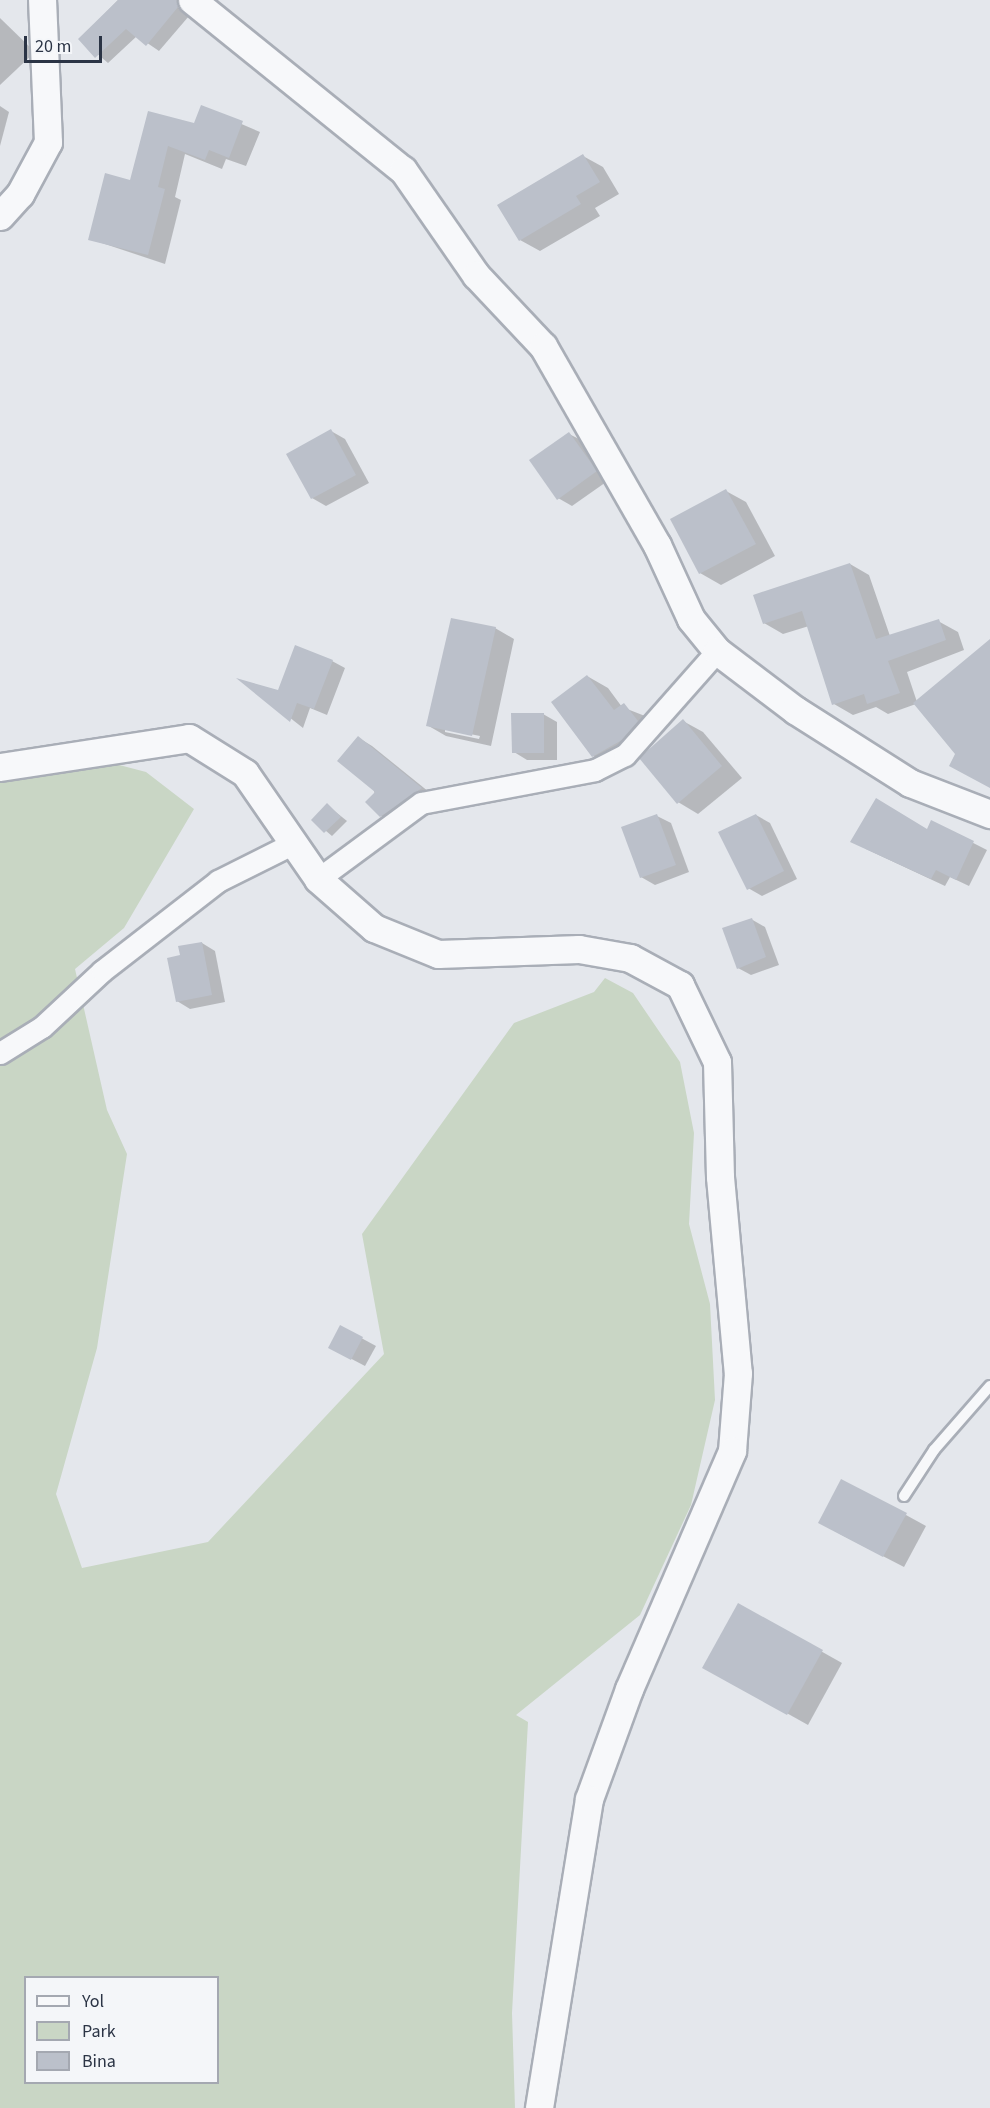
<!DOCTYPE html>
<style>
body{margin:0}
#map{position:relative;width:990px;height:2108px;overflow:hidden;background:#e4e7ec;font-family:"Source Sans 3",sans-serif}
div>[style]{position:absolute}
[style*='--x']{left:calc(var(--x)*1px);top:calc(var(--y)*1px);width:calc(var(--w)*1px);rotate:calc(var(--a)*1deg)}
.green>*{inset:0;background:#c9d6c5}
.shadow>*{inset:0;background:#0003}
.building>*{inset:0;background:#bbc0ca}
.roads{filter:drop-shadow(2px 0 #a9aeb7) drop-shadow(-2px 0 #a9aeb7) drop-shadow(0 2px #a9aeb7) drop-shadow(0 -2px #a9aeb7)}
.service>*{height:10px;margin:-5px;padding:0 5px;transform-origin:5px;border-radius:5px;background:#f7f8fa}
.minor>*{height:21px;margin:-10.5px;padding:0 10.5px;transform-origin:10.5px;border-radius:10.5px;background:#f7f8fa}
.tertiary>*{height:27px;margin:-13.5px;padding:0 13.5px;transform-origin:13.5px;border-radius:13.5px;background:#f7f8fa}
span{translate:-50% -50%;white-space:nowrap;text-align:center;line-height:1.15;-webkit-text-stroke:6px #f4f6f9;paint-order:stroke}
.legend{position:absolute;left:24px;top:1976px;width:195px;height:108px;box-sizing:border-box;background:#f4f6f9;border:2px solid #a4a8b1;margin:0;padding:8px 10px;list-style:none;font-size:18px;color:#2b3445}
.legend li{display:flex;align-items:center;gap:12px;height:30px}
.legend b{width:30px;border:2px solid #a4a8b1}
.scale{position:absolute;left:24px;top:36px;width:78px;height:27px;box-sizing:border-box;border:3px solid #2b3445;border-top:0;padding-left:8px;font-size:18px;line-height:21px;white-space:nowrap;color:#2b3445;-webkit-text-stroke:4px #f4f6f9;paint-order:stroke}
</style>
<div id="map">
<div class="green">
<i style="clip-path:polygon(evenodd,104px 761px,146px 772px,194px 809px,124px 928px,75px 969px,107px 1110px,127px 1154px,97px 1348px,56px 1494px,82px 1568px,208px 1542px,384px 1354px,362px 1234px,514px 1023px,594px 992px,605px 978px,633px 993px,680px 1062px,694px 1133px,689px 1224px,710px 1304px,715px 1400px,691px 1505px,640px 1615px,516px 1715px,528px 1722px,512px 2013px,515px 2108px,0 2108px,0 778px,104px 761px,26px 1978px,218px 1978px,218px 2082px,26px 2082px,26px 1978px)"></i>
</div>
<div class="shadow">
<i style="clip-path:polygon(118px 0,169px 0,189px 16px,159px 51px,137px 36px,108px 63px,80px 39px)"></i>
<i style="clip-path:polygon(0 18px,35px 52px,0 85px)"></i>
<i style="clip-path:polygon(0 106px,9px 112px,0 146px)"></i>
<i style="clip-path:polygon(202px 107px,260px 132px,246px 166px,226px 159px,222px 169px,185px 154px,175px 197px,181px 200px,165px 264px,90px 239px,131px 182px,149px 113px,195px 124px)"></i>
<i style="clip-path:polygon(583px 156px,603px 167px,619px 194px,595px 208px,600px 216px,540px 251px,520px 240px)"></i>
<i style="clip-path:polygon(331px 431px,345px 439px,369px 483px,326px 506px,312px 498px)"></i>
<i style="clip-path:polygon(569px 434px,583px 441px,609px 480px,572px 506px,558px 498px)"></i>
<i style="clip-path:polygon(726px 491px,746px 502px,775px 556px,721px 585px,700px 573px)"></i>
<i style="clip-path:polygon(850px 564px,869px 575px,890px 636px,938px 621px,958px 632px,964px 650px,907px 672px,917px 702px,990px 647px,990px 787px,916px 704px,888px 714px,876px 707px,853px 715px,834px 704px,809px 626px,783px 634px,764px 623px)"></i>
<i style="clip-path:polygon(evenodd,495px 628px,514px 639px,491px 746px,446px 736px,427px 725px,495px 628px,445px 729px,480px 736px,479px 739px,445px 732px,445px 729px)"></i>
<i style="clip-path:polygon(332px 661px,345px 668px,327px 715px,310px 708px,303px 728px,243px 681px,279px 691px)"></i>
<i style="clip-path:polygon(587px 676px,608px 688px,622px 707px,645px 716px,658px 733px,614px 768px,593px 756px)"></i>
<i style="clip-path:polygon(543px 714px,557px 722px,557px 760px,527px 760px,514px 752px)"></i>
<i style="clip-path:polygon(683px 721px,703px 732px,742px 778px,698px 814px,678px 802px)"></i>
<i style="clip-path:polygon(359px 738px,372px 746px,434px 796px,395px 824px,381px 816px)"></i>
<i style="clip-path:polygon(327px 805px,347px 821px,332px 836px,313px 820px)"></i>
<i style="clip-path:polygon(756px 815px,770px 823px,797px 879px,762px 896px,748px 888px)"></i>
<i style="clip-path:polygon(657px 816px,671px 823px,689px 872px,655px 885px,641px 877px)"></i>
<i style="clip-path:polygon(932px 822px,987px 850px,969px 886px,950px 877px,945px 886px,866px 849px,927px 831px)"></i>
<i style="clip-path:polygon(751px 919px,765px 927px,779px 965px,751px 975px,738px 968px)"></i>
<i style="clip-path:polygon(202px 943px,215px 951px,225px 1002px,190px 1009px,177px 1001px,181px 957px)"></i>
<i style="clip-path:polygon(341px 1327px,376px 1346px,365px 1366px,344px 1355px)"></i>
<i style="clip-path:polygon(906px 1515px,926px 1526px,904px 1567px,840px 1534px)"></i>
<i style="clip-path:polygon(739px 1605px,842px 1663px,808px 1725px,722px 1677px)"></i>
</div>
<div class="building">
<i style="clip-path:polygon(118px 0,177px 0,178px 7px,146px 46px,126px 29px,95px 58px,78px 39px)"></i>
<i style="clip-path:polygon(201px 105px,243px 121px,229px 158px,209px 150px,205px 160px,168px 146px,158px 187px,165px 189px,148px 255px,88px 240px,105px 173px,130px 180px,148px 111px,194px 123px)"></i>
<i style="clip-path:polygon(583px 154px,600px 182px,576px 196px,581px 204px,519px 241px,497px 205px)"></i>
<i style="clip-path:polygon(331px 429px,356px 475px,311px 499px,286px 454px)"></i>
<i style="clip-path:polygon(569px 432px,597px 471px,557px 500px,529px 460px)"></i>
<i style="clip-path:polygon(726px 489px,756px 544px,699px 574px,670px 519px)"></i>
<i style="clip-path:polygon(850px 563px,876px 639px,939px 619px,946px 640px,888px 661px,900px 693px,867px 704px,864px 694px,832px 705px,802px 611px,763px 624px,753px 595px)"></i>
<i style="clip-path:polygon(451px 618px,496px 627px,472px 736px,426px 726px)"></i>
<i style="clip-path:polygon(990px 639px,990px 788px,949px 766px,955px 754px,913px 703px)"></i>
<i style="clip-path:polygon(295px 645px,333px 660px,314px 709px,297px 703px,290px 722px,236px 678px,278px 690px)"></i>
<i style="clip-path:polygon(587px 675px,614px 710px,624px 703px,638px 721px,622px 740px,592px 757px,551px 702px)"></i>
<i style="clip-path:polygon(511px 713px,544px 713px,544px 753px,512px 753px)"></i>
<i style="clip-path:polygon(683px 719px,722px 766px,677px 804px,639px 758px)"></i>
<i style="clip-path:polygon(358px 736px,422px 788px,380px 817px,365px 802px,375px 792px,337px 761px)"></i>
<i style="clip-path:polygon(876px 798px,927px 829px,931px 820px,974px 841px,956px 880px,936px 870px,931px 879px,850px 842px)"></i>
<i style="clip-path:polygon(327px 803px,341px 817px,324px 833px,311px 820px)"></i>
<i style="clip-path:polygon(657px 814px,676px 865px,640px 878px,621px 827px)"></i>
<i style="clip-path:polygon(756px 814px,784px 871px,747px 890px,718px 832px)"></i>
<i style="clip-path:polygon(752px 918px,766px 957px,737px 969px,722px 928px)"></i>
<i style="clip-path:polygon(202px 942px,212px 995px,176px 1002px,167px 958px,180px 955px,178px 946px)"></i>
<i style="clip-path:polygon(340px 1325px,363px 1337px,351px 1360px,328px 1348px)"></i>
<i style="clip-path:polygon(841px 1479px,907px 1513px,883px 1557px,818px 1523px)"></i>
<i style="clip-path:polygon(738px 1603px,823px 1650px,787px 1715px,702px 1668px)"></i>
</div>
<div class="roads">
<div class="service">
<i style="--x:904;--y:1496;--w:55;--a:-56.9"></i>
<i style="--x:934;--y:1450;--w:85;--a:-48.8"></i>
</div>
<div class="minor">
<i style="--x:318;--y:879;--w:128;--a:-36.4"></i>
<i style="--x:421;--y:803;--w:177;--a:-10.7"></i>
<i style="--x:595;--y:770;--w:34;--a:-27"></i>
<i style="--x:625;--y:755;--w:139;--a:-48.5"></i>
<i style="--x:0;--y:1053;--w:49;--a:-31.8"></i>
<i style="--x:42;--y:1027;--w:82;--a:-43"></i>
<i style="--x:102;--y:971;--w:147;--a:-37.8"></i>
<i style="--x:218;--y:881;--w:85;--a:-26.6"></i>
</div>
<div class="tertiary">
<i style="--x:192;--y:0;--w:271;--a:38.9"></i>
<i style="--x:403;--y:170;--w:128;--a:55.2"></i>
<i style="--x:476;--y:275;--w:98;--a:46.7"></i>
<i style="--x:543;--y:346;--w:229;--a:60.2"></i>
<i style="--x:657;--y:545;--w:81;--a:65.3"></i>
<i style="--x:691;--y:619;--w:41;--a:50.9"></i>
<i style="--x:717;--y:651;--w:98;--a:37.1"></i>
<i style="--x:795;--y:710;--w:136;--a:32.4"></i>
<i style="--x:910;--y:783;--w:86;--a:21.2"></i>
<i style="--x:0;--y:216;--w:30;--a:-48"></i>
<i style="--x:20;--y:194;--w:59;--a:-61.7"></i>
<i style="--x:48;--y:142;--w:142;--a:-92.4"></i>
<i style="--x:0;--y:767;--w:191;--a:-8.7"></i>
<i style="--x:189;--y:738;--w:66;--a:32"></i>
<i style="--x:245;--y:773;--w:129;--a:55.4"></i>
<i style="--x:318;--y:879;--w:74;--a:41.2"></i>
<i style="--x:374;--y:928;--w:69;--a:22.1"></i>
<i style="--x:438;--y:954;--w:141;--a:-2"></i>
<i style="--x:579;--y:949;--w:52;--a:10"></i>
<i style="--x:630;--y:958;--w:57;--a:28.4"></i>
<i style="--x:680;--y:985;--w:85;--a:64.3"></i>
<i style="--x:717;--y:1062;--w:115;--a:88.5"></i>
<i style="--x:720;--y:1177;--w:197;--a:84.8"></i>
<i style="--x:738;--y:1373;--w:78;--a:94.4"></i>
<i style="--x:732;--y:1451;--w:259;--a:113.4"></i>
<i style="--x:629;--y:1689;--w:117;--a:110"></i>
<i style="--x:589;--y:1799;--w:313;--a:99.2"></i>
</div>
</div>
<ul class="legend">
<li><b style="height:8px;background:#f7f8fa"></b>Yol</li>
<li><b style="height:16px;background:#c9d6c5"></b>Park</li>
<li><b style="height:16px;background:#bbc0ca"></b>Bina</li>
</ul>
<div class="scale">20 m</div>
</div>
